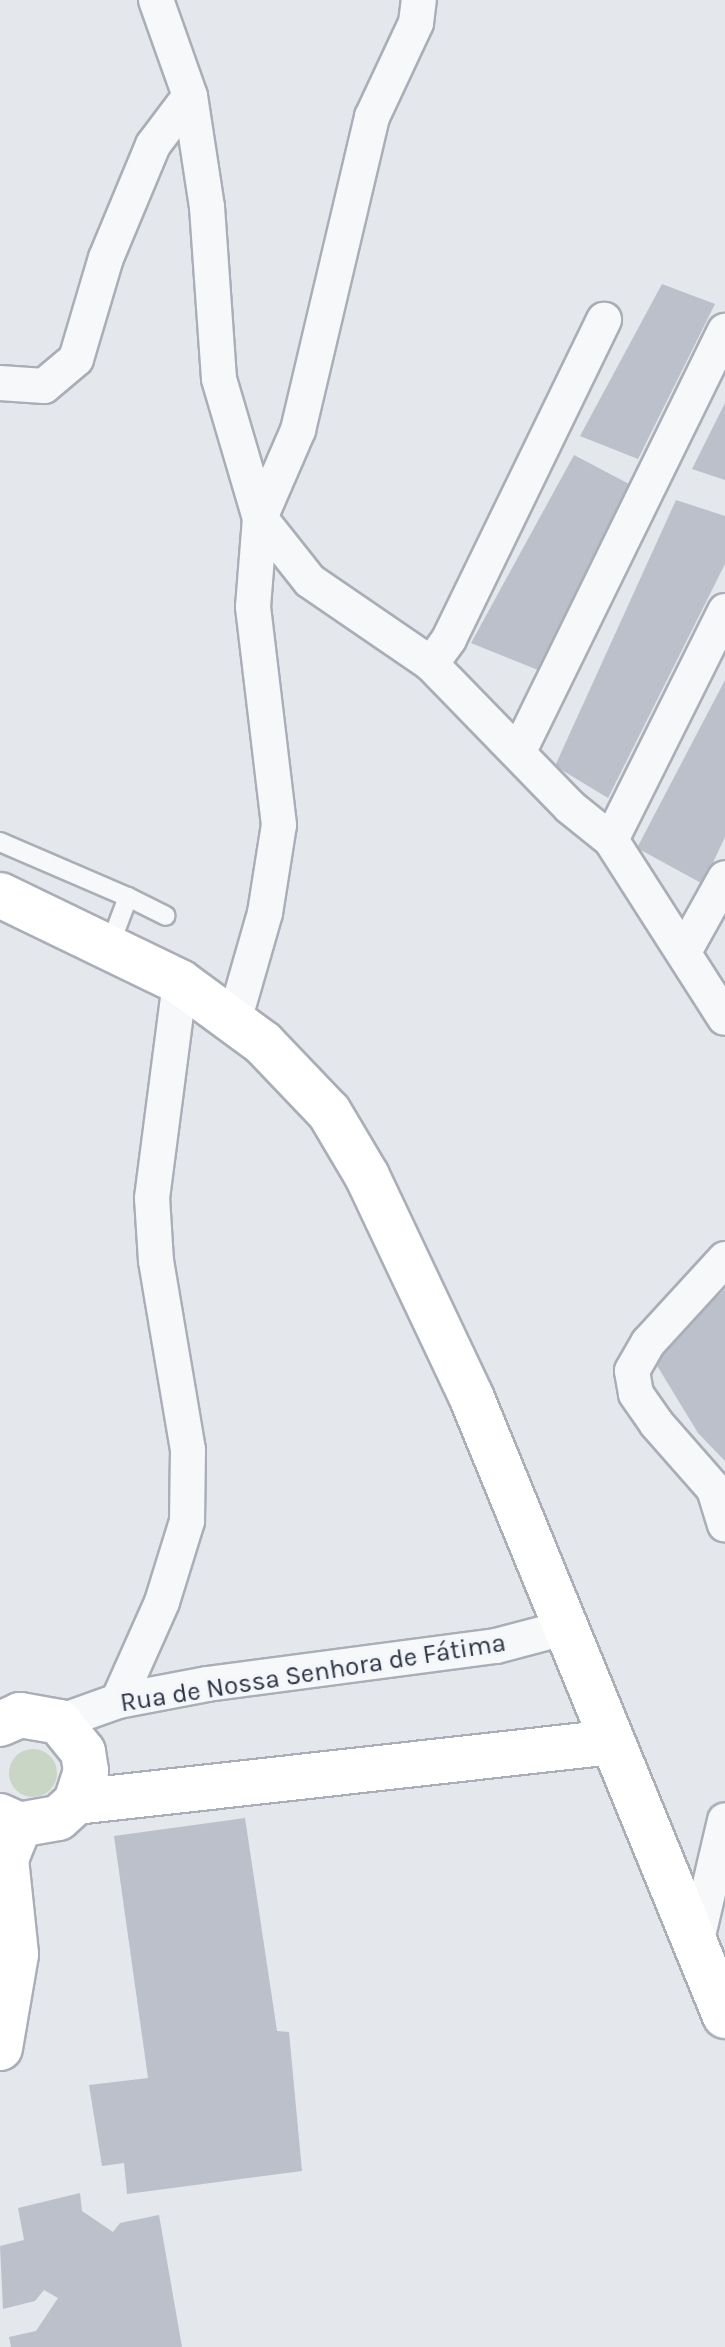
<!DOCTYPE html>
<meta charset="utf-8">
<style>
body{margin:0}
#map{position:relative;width:725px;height:2347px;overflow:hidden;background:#e4e7ec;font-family:Karla,sans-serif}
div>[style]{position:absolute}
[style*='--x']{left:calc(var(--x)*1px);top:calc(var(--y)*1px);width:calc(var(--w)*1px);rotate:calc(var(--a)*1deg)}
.green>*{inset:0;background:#c9d6c5}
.round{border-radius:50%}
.building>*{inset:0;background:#bbc0ca}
.roads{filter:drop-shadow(2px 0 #a9aeb7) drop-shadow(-2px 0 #a9aeb7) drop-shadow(0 2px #a9aeb7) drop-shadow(0 -2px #a9aeb7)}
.lane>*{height:18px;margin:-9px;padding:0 9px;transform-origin:9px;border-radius:9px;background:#f7f8fa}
.street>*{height:34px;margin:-17px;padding:0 17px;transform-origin:17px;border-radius:17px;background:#f7f8fa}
.secondary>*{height:44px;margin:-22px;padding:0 22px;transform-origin:22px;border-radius:22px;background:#fff}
.primary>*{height:44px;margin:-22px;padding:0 22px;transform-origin:22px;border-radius:22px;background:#fff}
span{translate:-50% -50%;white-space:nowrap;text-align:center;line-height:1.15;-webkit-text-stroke:6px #f4f6f9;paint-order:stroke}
.street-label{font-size:26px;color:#2b3445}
</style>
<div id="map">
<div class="green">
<i class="round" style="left:9px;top:1749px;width:48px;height:48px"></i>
</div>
<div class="building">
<i style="clip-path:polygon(662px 284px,715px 304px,638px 459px,580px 436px)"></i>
<i style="clip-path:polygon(725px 403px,725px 480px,692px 469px)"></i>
<i style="clip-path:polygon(574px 455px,631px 485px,538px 670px,471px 643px)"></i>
<i style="clip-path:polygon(676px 500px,725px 516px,725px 564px,608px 798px,555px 766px)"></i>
<i style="clip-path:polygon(725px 680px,725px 837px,703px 884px,637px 848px)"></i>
<i style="clip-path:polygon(725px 1289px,725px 1461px,698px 1433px,653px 1359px)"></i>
<i style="clip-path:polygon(245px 1818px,277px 2031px,289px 2032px,302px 2171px,127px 2194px,124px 2163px,102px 2166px,89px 2085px,148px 2078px,114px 1836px)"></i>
<i style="clip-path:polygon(80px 2193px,82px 2211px,113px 2232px,120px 2223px,159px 2215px,182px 2347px,11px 2347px,9px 2337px,36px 2331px,58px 2298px,44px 2290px,35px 2301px,3px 2309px,0 2246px,24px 2240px,18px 2208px)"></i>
</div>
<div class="roads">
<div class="lane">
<i style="--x:0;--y:842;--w:139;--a:23.3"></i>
<i style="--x:128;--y:897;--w:51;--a:110.6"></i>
<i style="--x:128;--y:897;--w:42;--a:26.6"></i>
</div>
<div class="street">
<i style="--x:156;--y:0;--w:102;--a:70.5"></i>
<i style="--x:190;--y:96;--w:112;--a:81.3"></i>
<i style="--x:207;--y:207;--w:172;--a:86"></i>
<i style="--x:219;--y:379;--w:145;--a:73.6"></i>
<i style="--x:260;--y:518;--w:80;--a:51.6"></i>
<i style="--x:310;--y:581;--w:147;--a:34.4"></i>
<i style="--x:431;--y:664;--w:199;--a:45.8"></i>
<i style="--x:570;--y:807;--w:53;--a:38.8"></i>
<i style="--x:611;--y:840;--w:211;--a:57.4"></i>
<i style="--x:0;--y:383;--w:44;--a:3.9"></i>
<i style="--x:44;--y:386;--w:42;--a:-40.2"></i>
<i style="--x:76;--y:359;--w:105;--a:-73.5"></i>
<i style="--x:106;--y:258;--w:122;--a:-67.4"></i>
<i style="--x:153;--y:145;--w:61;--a:-52.9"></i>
<i style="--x:431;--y:664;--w:31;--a:-54"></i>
<i style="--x:449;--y:639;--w:355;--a:-64.1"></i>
<i style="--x:519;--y:751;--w:468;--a:-63.9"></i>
<i style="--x:611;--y:840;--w:256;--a:-63.5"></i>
<i style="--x:685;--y:950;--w:82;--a:-60.9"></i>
<i style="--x:234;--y:1021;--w:112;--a:-74"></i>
<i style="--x:265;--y:913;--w:89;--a:-81"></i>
<i style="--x:279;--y:825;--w:220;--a:-96.8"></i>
<i style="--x:253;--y:607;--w:89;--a:-85.5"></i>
<i style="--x:260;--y:518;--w:96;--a:-66.6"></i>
<i style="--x:298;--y:430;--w:322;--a:-76.7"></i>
<i style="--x:372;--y:117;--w:104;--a:-64.9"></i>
<i style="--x:416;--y:23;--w:23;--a:-83"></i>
<i style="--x:725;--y:1259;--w:114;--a:132.5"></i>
<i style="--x:648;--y:1343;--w:32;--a:120"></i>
<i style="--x:632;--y:1371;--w:23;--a:80"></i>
<i style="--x:636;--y:1394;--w:35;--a:55"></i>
<i style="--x:656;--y:1423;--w:88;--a:48.7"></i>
<i style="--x:714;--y:1489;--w:37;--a:73"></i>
<i style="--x:118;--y:1701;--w:108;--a:-66"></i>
<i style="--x:162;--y:1602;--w:85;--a:-72.8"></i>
<i style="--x:187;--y:1521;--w:71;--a:-89.2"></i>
<i style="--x:188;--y:1450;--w:192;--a:-99.6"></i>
<i style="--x:156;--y:1261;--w:63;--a:-93.6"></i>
<i style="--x:152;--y:1198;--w:218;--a:-82.6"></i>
<i style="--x:59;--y:1722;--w:63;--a:-19.6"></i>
<i style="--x:118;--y:1701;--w:91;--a:-10.8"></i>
<i style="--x:207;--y:1684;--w:291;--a:-7.5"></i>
<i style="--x:496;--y:1646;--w:74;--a:-14.8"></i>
<i style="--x:696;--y:1944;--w:127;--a:-76.8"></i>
</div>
<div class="secondary">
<i style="--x:0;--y:1724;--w:22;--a:-24"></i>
<i style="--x:20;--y:1715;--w:40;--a:10"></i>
<i style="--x:59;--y:1722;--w:38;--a:51"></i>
<i style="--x:83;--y:1752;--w:19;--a:81"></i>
<i style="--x:86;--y:1771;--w:33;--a:108"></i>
<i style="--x:76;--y:1802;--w:24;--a:138"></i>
<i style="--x:58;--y:1818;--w:39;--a:170"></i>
<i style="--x:20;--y:1825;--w:22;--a:-156"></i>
<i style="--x:76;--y:1802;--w:539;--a:-6.39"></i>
<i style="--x:0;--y:2048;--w:95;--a:-80.3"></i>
<i style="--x:16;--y:1954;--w:96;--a:-96"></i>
<i style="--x:6;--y:1859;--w:37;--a:-68"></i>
</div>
<div class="primary">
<i style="--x:0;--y:895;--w:200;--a:25.8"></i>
<i style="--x:180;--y:982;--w:103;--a:36.3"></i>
<i style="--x:263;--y:1043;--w:95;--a:46.3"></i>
<i style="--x:329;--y:1112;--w:74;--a:59.3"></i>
<i style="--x:367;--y:1176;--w:243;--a:64.7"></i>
<i style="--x:471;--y:1396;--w:670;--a:67.72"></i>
</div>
</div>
<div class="street-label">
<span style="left:313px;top:1673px;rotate:-9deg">Rua de Nossa Senhora de Fátima</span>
</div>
</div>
